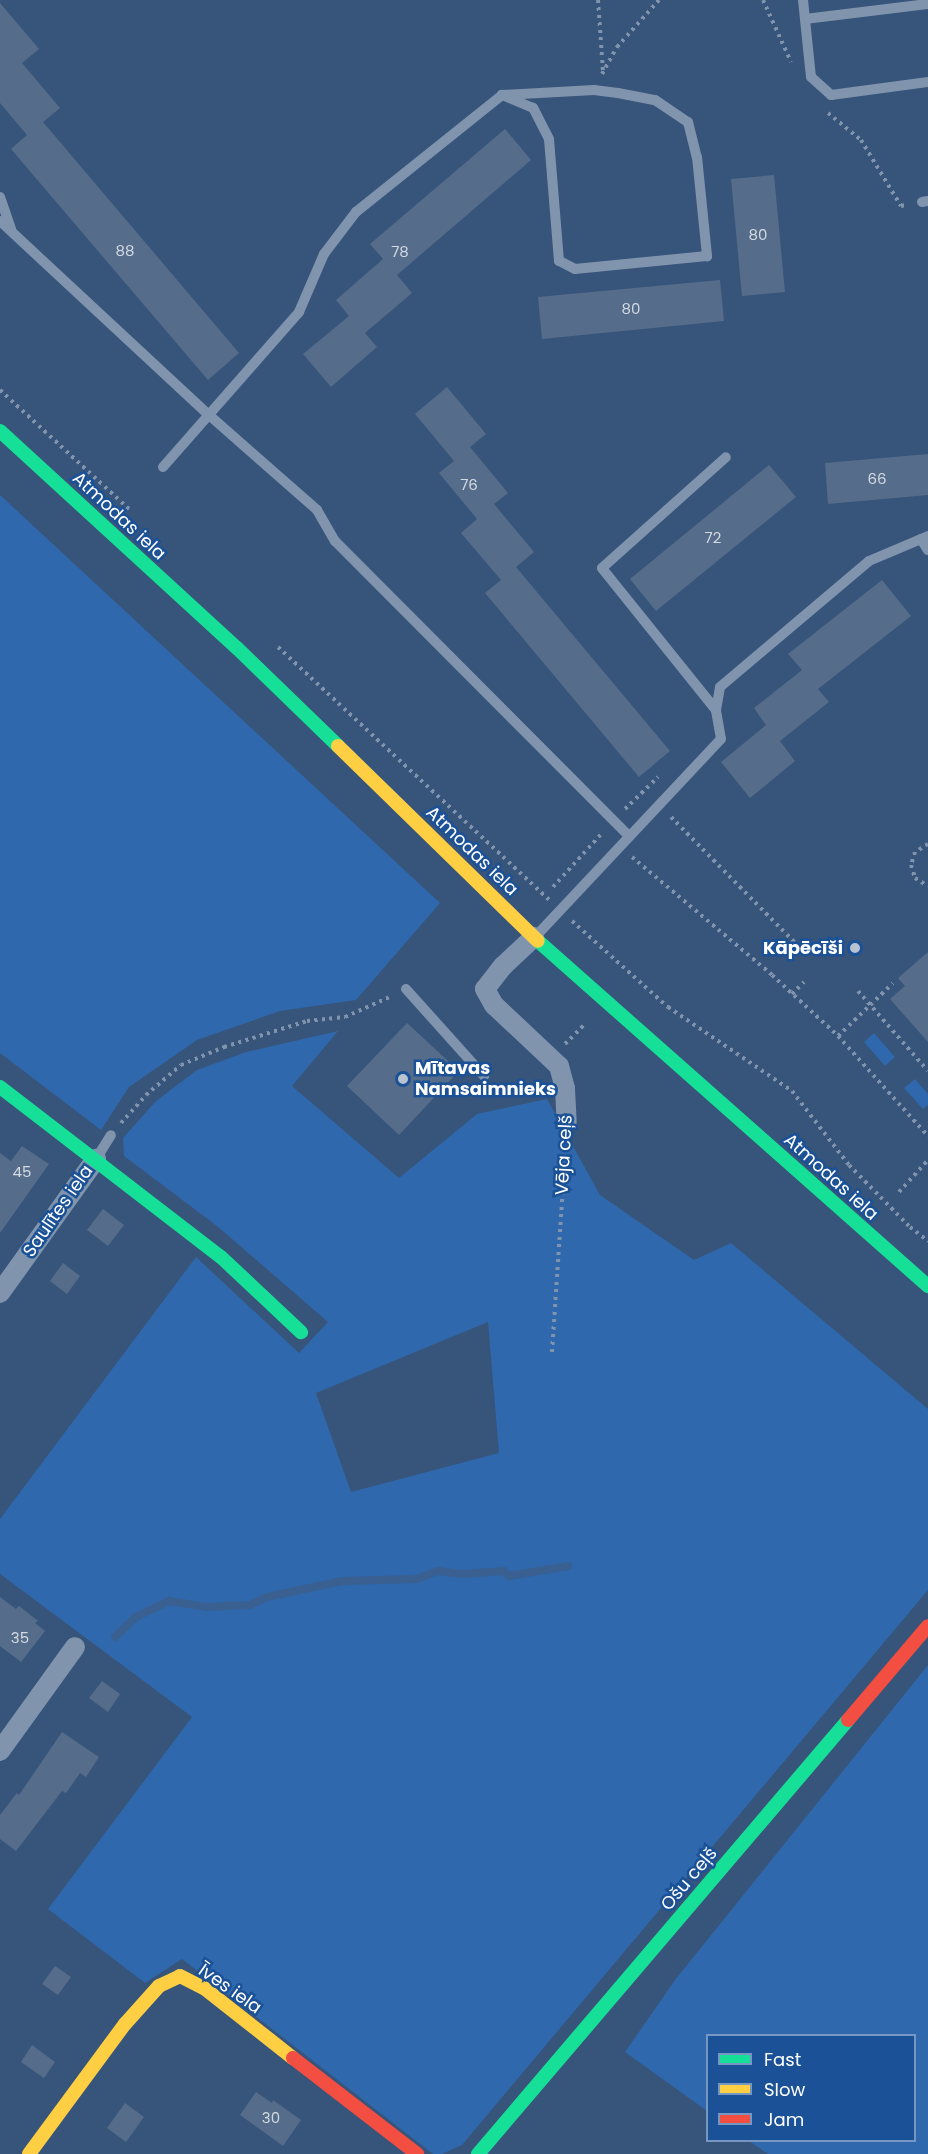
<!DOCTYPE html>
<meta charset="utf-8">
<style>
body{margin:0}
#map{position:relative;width:928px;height:2154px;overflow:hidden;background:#37547a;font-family:Poppins,sans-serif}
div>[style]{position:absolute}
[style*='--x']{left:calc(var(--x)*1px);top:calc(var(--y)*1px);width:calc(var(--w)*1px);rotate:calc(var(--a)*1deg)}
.green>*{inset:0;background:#2f68ac}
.stream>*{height:8px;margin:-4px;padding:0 4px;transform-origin:4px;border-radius:4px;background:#396091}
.building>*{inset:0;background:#556d8a}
.path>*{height:4px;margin-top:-2px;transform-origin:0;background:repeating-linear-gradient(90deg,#8094ad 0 3px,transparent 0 7.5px)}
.lane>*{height:10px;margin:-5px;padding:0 5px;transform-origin:5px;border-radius:5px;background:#8094ad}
.street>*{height:20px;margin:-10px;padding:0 10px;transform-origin:10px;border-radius:10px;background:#8094ad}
.fast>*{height:14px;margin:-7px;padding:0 7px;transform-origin:7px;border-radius:7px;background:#16e098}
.slow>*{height:14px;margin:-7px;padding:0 7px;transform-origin:7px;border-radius:7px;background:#ffcf43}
.jam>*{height:14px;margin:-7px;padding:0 7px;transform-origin:7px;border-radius:7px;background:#f24e42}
.dots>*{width:16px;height:16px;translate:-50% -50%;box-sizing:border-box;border:3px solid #1a5197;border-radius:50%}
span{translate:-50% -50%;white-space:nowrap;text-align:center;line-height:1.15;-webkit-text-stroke:5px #1a5197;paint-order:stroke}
.number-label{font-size:15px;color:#d4dae2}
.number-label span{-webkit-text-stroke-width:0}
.street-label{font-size:18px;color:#fff}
.poi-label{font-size:18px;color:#fff;font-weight:700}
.right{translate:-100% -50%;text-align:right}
.left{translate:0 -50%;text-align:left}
.legend{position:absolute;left:706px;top:2034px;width:210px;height:108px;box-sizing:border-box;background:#1a5197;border:2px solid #7697c1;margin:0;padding:8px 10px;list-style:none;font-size:18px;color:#fff}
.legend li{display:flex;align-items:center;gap:12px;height:30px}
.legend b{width:30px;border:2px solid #7697c1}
</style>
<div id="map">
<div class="green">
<i style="clip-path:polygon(0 495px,440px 903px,356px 1000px,280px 1011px,197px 1040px,129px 1087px,101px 1130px,0 1053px)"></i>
<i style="clip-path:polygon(evenodd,338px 1031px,292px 1086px,399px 1178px,477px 1114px,547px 1099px,600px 1195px,694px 1260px,731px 1243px,928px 1409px,928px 1590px,462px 2145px,442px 2154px,433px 2154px,182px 1959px,145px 1983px,48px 1909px,192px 1717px,0 1574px,0 1519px,196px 1257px,299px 1353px,328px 1322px,217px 1226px,124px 1156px,123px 1138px,156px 1101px,197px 1070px,246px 1052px,338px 1031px,488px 1322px,499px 1453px,351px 1492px,316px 1393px,488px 1322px)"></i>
<i style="clip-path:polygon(874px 1033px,895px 1057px,885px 1066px,864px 1042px)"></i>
<i style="clip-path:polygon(915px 1079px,928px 1094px,928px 1105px,923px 1109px,904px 1088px)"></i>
<i style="clip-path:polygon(928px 1665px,928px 2154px,768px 2154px,749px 2141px,914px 2140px,914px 2036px,708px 2036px,707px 2111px,625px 2052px,675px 1980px)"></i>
</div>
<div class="stream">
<i style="--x:115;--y:1637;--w:29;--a:-44"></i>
<i style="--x:136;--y:1617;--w:37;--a:-26"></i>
<i style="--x:169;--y:1601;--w:39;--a:9"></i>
<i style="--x:208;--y:1607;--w:42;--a:-2.7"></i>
<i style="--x:250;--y:1605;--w:19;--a:-25"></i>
<i style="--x:267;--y:1597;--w:77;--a:-12"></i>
<i style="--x:342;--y:1581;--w:75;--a:-1.5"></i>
<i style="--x:417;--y:1579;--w:22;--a:-21"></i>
<i style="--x:438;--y:1571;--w:25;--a:7"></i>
<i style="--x:463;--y:1574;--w:41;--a:-4.2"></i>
<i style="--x:504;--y:1571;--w:7;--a:45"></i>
<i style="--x:509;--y:1576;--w:60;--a:-9.6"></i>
</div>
<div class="building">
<i style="clip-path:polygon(0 3px,39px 49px,22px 63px,60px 108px,43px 122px,239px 353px,208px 380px,11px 149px,27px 135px,0 103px)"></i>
<i style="clip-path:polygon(505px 129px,531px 160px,397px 275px,412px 293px,365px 333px,377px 347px,331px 387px,303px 354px,349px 316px,336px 300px,383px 259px,370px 244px)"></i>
<i style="clip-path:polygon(774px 175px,785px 292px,742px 296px,731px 179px)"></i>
<i style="clip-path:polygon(720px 280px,724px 321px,542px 339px,538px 297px)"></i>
<i style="clip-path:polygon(447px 387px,486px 434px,470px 447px,508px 493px,494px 504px,534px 552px,516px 567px,670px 751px,639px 777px,485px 593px,501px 580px,461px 533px,477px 519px,439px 473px,454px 461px,415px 414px)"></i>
<i style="clip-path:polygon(928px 454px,928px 495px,828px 504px,825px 463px)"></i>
<i style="clip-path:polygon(769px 465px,796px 497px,656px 611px,630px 579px)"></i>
<i style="clip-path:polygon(882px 580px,911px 616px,818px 689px,829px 702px,780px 741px,795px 761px,750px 798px,721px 762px,766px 725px,754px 708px,802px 670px,788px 654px)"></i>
<i style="clip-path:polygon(928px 952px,928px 1042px,890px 999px,905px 986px,898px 978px)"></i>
<i style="clip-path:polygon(407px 1023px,459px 1071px,399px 1135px,347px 1086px)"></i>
<i style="clip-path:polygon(22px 1146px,49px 1164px,0 1233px,0 1153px,11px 1161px)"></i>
<i style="clip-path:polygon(103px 1209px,124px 1225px,108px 1246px,87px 1230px)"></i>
<i style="clip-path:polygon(63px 1263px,80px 1276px,67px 1294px,50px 1281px)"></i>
<i style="clip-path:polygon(0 1597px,16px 1609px,19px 1606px,38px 1621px,35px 1623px,45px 1631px,21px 1662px,0 1646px)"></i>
<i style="clip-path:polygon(102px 1681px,120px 1694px,108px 1712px,89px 1698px)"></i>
<i style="clip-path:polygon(62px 1732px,99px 1757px,86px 1777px,80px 1773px,66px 1793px,62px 1791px,16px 1851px,0 1839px,0 1815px,17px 1793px,19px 1795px)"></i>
<i style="clip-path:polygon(55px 1966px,71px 1977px,58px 1995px,42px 1984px)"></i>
<i style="clip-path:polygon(32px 2045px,55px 2062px,44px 2078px,21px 2062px)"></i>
<i style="clip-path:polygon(256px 2092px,272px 2103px,273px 2100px,301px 2120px,283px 2146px,240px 2115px)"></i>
<i style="clip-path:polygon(125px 2103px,144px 2117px,126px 2142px,107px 2128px)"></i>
</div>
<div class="path">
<i style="--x:598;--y:0;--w:71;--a:86"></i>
<i style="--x:763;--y:0;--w:68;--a:65.7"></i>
<i style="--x:602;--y:74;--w:31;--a:-61"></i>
<i style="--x:617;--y:47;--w:63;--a:-48.2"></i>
<i style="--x:828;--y:113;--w:43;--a:39.3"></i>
<i style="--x:861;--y:140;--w:77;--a:58.8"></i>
<i style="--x:901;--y:206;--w:5;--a:-11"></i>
<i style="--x:0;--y:390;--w:180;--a:42.7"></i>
<i style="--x:278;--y:647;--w:371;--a:43"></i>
<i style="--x:625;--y:809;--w:46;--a:-44.1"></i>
<i style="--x:671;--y:817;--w:185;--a:45.4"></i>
<i style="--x:928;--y:844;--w:15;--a:148"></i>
<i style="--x:915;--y:852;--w:14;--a:107"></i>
<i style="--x:911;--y:865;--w:14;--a:73"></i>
<i style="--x:915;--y:878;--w:15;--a:32"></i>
<i style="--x:632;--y:857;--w:183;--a:40.1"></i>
<i style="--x:772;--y:975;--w:90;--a:42.7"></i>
<i style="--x:838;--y:1036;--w:135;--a:48"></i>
<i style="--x:553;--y:887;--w:74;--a:-47.7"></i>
<i style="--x:572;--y:921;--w:129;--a:41.9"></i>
<i style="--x:668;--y:1007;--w:150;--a:34.1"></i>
<i style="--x:792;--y:1091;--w:93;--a:52.4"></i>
<i style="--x:849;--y:1165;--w:87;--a:45.5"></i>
<i style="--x:910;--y:1227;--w:23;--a:38"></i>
<i style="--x:858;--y:991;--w:106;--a:48.8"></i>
<i style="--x:792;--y:994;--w:17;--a:-45"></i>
<i style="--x:838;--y:1036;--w:76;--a:-43.9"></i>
<i style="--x:565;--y:1044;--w:27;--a:-45"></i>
<i style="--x:121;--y:1123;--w:38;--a:-48"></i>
<i style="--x:146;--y:1095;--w:46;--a:-40.6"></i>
<i style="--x:181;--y:1065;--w:47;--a:-22.7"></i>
<i style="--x:224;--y:1047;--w:87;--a:-17.4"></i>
<i style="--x:307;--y:1021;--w:38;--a:-6"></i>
<i style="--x:345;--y:1017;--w:51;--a:-24.1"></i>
<i style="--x:899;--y:1192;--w:43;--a:-47.8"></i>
<i style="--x:552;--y:1352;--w:211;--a:-86.2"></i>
</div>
<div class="lane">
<i style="--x:803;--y:0;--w:77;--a:84.1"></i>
<i style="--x:811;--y:77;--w:27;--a:42"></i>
<i style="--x:831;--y:95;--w:98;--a:-7.6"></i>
<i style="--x:805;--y:19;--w:124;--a:-7"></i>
<i style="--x:0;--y:197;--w:34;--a:71"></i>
<i style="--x:922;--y:202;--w:6;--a:-9"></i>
<i style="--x:0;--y:221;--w:285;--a:42.9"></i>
<i style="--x:209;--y:415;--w:144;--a:41.3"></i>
<i style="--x:317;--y:510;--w:36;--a:60"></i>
<i style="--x:335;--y:541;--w:415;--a:45.1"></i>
<i style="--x:163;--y:467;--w:206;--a:-48.7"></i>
<i style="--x:299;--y:312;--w:63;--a:-66.7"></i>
<i style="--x:324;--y:254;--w:53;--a:-52.7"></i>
<i style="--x:356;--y:212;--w:187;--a:-38.7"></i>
<i style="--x:502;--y:95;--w:92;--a:-3.1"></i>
<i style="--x:594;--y:90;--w:24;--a:7"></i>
<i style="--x:618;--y:93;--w:38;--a:11"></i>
<i style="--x:655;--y:100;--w:40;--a:34"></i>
<i style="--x:688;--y:122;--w:36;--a:76"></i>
<i style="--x:697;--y:157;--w:100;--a:84.2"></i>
<i style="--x:707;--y:256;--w:133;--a:174.4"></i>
<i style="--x:575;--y:269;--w:18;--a:-153"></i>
<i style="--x:559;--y:261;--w:122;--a:-94.7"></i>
<i style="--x:549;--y:139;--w:35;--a:-117"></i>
<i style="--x:533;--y:108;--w:34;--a:-157"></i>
<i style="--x:921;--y:539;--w:13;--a:58"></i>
<i style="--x:716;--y:710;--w:182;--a:-128.8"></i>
<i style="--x:602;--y:568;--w:166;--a:-41.8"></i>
<i style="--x:536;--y:936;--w:270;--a:-46.8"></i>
<i style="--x:721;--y:739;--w:29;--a:-100"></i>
<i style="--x:716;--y:710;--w:23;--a:-80"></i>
<i style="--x:720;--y:687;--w:195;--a:-40.2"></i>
<i style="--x:869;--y:561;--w:64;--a:-23"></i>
<i style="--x:406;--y:989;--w:117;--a:48.1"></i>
<i style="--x:96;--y:1159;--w:28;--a:-58"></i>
</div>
<div class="street">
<i style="--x:534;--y:937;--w:42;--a:136.9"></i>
<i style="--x:503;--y:966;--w:29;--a:128"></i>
<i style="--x:485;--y:989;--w:18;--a:61"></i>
<i style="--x:494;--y:1005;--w:89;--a:43.2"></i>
<i style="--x:559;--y:1066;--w:24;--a:75"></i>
<i style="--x:565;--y:1089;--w:33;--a:87"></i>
<i style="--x:0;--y:1293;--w:165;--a:-54.4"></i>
<i style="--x:0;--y:1751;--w:128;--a:-54.2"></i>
</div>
<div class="fast">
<i style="--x:0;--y:431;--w:321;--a:42.5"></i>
<i style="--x:237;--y:648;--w:141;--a:44.1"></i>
<i style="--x:538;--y:941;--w:521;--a:41.5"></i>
<i style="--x:0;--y:1087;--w:279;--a:37.6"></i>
<i style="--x:221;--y:1257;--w:110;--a:43.2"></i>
<i style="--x:478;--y:2154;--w:570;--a:-49.55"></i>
</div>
<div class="slow">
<i style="--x:338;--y:746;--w:279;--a:44.3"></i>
<i style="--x:29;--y:2154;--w:162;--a:-53.6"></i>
<i style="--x:125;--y:2024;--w:51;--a:-48.2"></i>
<i style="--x:159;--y:1986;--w:23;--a:-25"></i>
<i style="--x:180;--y:1976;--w:27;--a:27"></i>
<i style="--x:204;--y:1988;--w:113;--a:38.2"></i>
</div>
<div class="jam">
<i style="--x:848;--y:1720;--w:123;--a:-49.6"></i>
<i style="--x:293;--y:2058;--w:157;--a:37.7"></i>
</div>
<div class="dots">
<i style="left:855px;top:948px;background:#b9c3d0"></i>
<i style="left:403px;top:1079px;background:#b9c3d0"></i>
</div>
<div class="number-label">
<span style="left:758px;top:235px">80</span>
<span style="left:125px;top:251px">88</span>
<span style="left:400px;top:252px">78</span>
<span style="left:631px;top:309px">80</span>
<span style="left:877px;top:479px">66</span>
<span style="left:469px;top:485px">76</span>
<span style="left:713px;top:538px">72</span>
<span style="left:22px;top:1172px">45</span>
<span style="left:20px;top:1638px">35</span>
<span style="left:271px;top:2118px">30</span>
</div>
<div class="street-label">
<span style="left:119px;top:516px;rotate:43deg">Atmodas iela</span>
<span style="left:472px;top:851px;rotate:44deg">Atmodas iela</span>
<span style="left:564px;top:1155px;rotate:-87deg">Vēja ceļš</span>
<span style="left:831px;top:1177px;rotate:42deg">Atmodas iela</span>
<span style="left:58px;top:1211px;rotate:-55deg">Saulītes iela</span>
<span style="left:689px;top:1879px;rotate:-50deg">Ošu ceļš</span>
<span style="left:230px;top:1989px;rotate:35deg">Īves iela</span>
</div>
<div class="poi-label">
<span class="right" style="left:843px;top:948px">Kāpēcīši</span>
<span class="left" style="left:415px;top:1079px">Mītavas<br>Namsaimnieks</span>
</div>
<ul class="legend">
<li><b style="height:8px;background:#16e098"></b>Fast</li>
<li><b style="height:8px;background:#ffcf43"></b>Slow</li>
<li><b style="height:8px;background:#f24e42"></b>Jam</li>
</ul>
</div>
